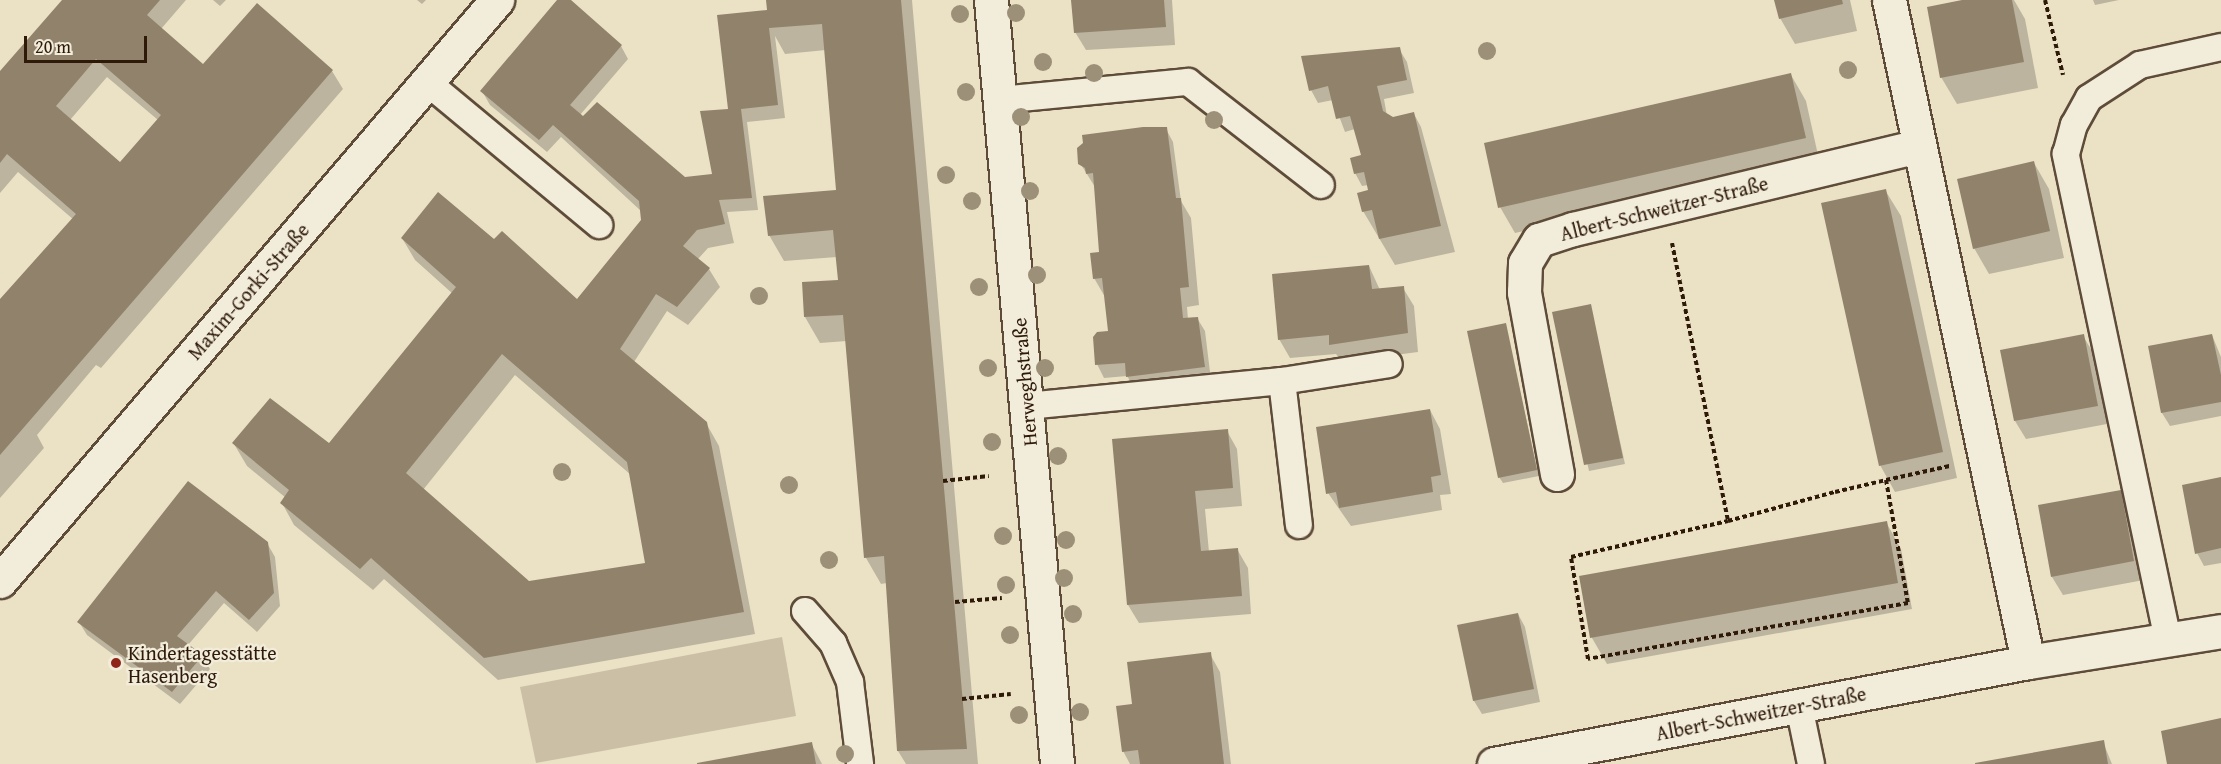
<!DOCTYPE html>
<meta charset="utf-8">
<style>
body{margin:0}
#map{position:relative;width:2221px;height:764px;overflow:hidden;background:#ebe2c6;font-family:"Gentium Book Plus",serif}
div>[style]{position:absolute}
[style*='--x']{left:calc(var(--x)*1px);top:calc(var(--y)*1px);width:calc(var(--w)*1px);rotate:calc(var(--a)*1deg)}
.green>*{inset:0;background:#cbc0a6}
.shadow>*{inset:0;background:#0003}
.building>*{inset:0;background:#91826c}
.path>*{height:4px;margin-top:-2px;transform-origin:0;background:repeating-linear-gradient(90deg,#2f1a0a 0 4.5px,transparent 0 7.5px)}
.roads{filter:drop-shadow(2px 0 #5e4c39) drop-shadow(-2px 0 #5e4c39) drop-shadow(0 2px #5e4c39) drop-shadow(0 -2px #5e4c39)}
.lane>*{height:26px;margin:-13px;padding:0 13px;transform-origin:13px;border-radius:13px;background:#f2ecda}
.street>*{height:33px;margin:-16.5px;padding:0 16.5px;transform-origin:16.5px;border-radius:16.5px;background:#f2ecda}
.trees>*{width:18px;height:18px;margin:-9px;border-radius:50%;background:#9d9078}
.dots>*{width:16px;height:16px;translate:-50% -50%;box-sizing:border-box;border:3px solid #f2ecda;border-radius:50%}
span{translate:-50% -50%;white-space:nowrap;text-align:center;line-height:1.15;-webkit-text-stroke:4.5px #f2ecda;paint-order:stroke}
.street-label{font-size:20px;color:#2f1a0a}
.poi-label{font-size:20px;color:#2f1a0a}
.left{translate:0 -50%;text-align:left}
.scale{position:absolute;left:24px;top:36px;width:123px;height:27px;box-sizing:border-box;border:3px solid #2f1a0a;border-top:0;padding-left:8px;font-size:18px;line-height:21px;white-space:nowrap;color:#2f1a0a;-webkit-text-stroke:4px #f2ecda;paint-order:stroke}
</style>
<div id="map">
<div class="green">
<i style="clip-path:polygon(782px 637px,796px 716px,536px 763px,520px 687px)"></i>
</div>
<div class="shadow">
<i style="clip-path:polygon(evenodd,64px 0,186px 0,161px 29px,203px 66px,332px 71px,343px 89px,101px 368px,96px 365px,37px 435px,44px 448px,0 498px,0 301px,74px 220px,18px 172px,0 193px,0 73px,64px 0,107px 77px,158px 120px,120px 164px,70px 120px,107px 77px)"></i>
<i style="clip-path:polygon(213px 0,226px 0,220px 6px)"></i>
<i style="clip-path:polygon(417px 0,426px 0,422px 4px)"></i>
<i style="clip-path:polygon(evenodd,559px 0,569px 0,621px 46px,628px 59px,580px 115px,684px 178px,712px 175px,729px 111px,766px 12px,785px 0,912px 0,978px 764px,906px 764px,898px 751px,887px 583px,881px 584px,866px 558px,847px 341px,820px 343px,805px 317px,839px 282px,837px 257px,784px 261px,769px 235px,838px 191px,826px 50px,785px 54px,775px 36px,785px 118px,747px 122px,758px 210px,727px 212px,734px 243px,708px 248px,698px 259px,709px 269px,720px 287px,688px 325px,667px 311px,634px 362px,706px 423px,719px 446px,755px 634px,498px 680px,384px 579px,373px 590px,294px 525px,282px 503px,286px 498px,247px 466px,234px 444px,329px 445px,453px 294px,415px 260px,402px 238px,495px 241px,576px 301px,642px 220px,641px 211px,561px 137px,547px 152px,490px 105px,482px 91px,559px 0,515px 375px,631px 475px,647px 564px,529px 582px,423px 490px,515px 375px)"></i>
<i style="clip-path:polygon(1073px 0,1172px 0,1175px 45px,1086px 50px,1075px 32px)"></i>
<i style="clip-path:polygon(1776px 0,1850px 0,1857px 31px,1795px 44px,1780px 18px)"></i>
<i style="clip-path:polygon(1970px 0,2014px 0,2025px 19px,2038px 88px,1957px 104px,1941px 77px)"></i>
<i style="clip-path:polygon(2093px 0,2119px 0,2095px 5px)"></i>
<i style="clip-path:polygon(1399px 49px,1407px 62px,1414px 93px,1384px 99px,1387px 116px,1393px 119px,1414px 114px,1421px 127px,1455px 252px,1395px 265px,1363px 211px,1370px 192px,1369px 185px,1362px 186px,1355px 173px,1363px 157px,1355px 129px,1345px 132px,1333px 100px,1318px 103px,1311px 90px)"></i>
<i style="clip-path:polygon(1791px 75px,1806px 101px,1820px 164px,1515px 233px,1500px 207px)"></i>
<i style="clip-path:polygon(1166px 129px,1173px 142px,1181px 201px,1191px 218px,1199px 305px,1187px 307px,1188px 319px,1197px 318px,1205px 331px,1211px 380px,1135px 389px,1127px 376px,1104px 378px,1097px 364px,1110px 333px,1105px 297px,1094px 278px,1100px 253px,1095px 187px,1080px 163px)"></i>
<i style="clip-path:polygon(2034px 163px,2049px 189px,2064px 258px,1989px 274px,1974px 248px)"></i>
<i style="clip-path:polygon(1885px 190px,1901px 216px,1957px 478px,1895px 492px,1880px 465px)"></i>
<i style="clip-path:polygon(1369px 266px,1380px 290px,1403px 288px,1414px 306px,1418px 352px,1342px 362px,1336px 354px,1290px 358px,1279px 339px)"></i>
<i style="clip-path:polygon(1590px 305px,1625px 464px,1589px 471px,1554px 313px)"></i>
<i style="clip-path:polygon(1505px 325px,1539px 476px,1503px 483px,1499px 477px)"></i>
<i style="clip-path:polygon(2212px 335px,2221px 357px,2221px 416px,2170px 426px,2162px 413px,2150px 348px)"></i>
<i style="clip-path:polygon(2083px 336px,2094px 354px,2107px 424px,2026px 439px,2015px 421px)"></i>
<i style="clip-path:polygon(1430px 410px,1440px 429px,1451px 494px,1440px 495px,1442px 510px,1351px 526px,1328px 493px)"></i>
<i style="clip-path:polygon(1227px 431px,1237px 449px,1242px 506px,1205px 509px,1209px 552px,1237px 549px,1248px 568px,1251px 614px,1139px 623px,1128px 605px)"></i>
<i style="clip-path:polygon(2221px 479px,2221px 563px,2204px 566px,2197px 553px)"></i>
<i style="clip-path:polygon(2121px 492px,2131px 510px,2144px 580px,2063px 595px,2052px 577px)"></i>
<i style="clip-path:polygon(1886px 522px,1901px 549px,1912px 609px,1607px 664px,1592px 638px,1581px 577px)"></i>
<i style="clip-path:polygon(267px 543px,275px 557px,280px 606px,257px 632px,224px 603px,188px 645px,202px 656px,210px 669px,180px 704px,87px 635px,79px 622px)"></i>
<i style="clip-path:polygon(1518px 614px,1525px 627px,1540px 702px,1482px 714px,1474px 701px,1459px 626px)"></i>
<i style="clip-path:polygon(1210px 654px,1220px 672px,1231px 764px,1130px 764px,1123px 751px,1133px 705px)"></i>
<i style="clip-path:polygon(2103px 742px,2112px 764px,1977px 764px)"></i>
<i style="clip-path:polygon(811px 743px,822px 764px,699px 764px)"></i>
</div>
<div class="building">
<i style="clip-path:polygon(evenodd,62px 0,160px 0,147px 15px,203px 64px,257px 3px,333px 70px,0 455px,0 299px,76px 214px,7px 154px,0 163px,0 71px,62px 0,96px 59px,161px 115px,120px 162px,56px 106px,96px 59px)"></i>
<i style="clip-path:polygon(evenodd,557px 0,571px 0,622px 45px,570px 105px,583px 116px,597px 102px,685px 177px,712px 174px,700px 111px,728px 109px,717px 15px,767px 10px,766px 0,901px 0,967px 749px,897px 751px,884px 556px,864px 558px,843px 315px,804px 317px,802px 282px,838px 280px,833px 230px,768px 236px,763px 196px,836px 190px,822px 24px,769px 28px,778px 105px,741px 109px,752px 198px,719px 200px,725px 224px,697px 230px,683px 246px,710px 268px,677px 307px,656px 294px,620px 349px,707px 422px,744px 612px,484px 658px,371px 558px,360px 569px,280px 503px,289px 490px,232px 443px,270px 398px,329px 443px,456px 287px,401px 238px,438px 192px,494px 239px,502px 231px,577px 299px,641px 220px,639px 201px,553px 125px,539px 140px,480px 91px,557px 0,502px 354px,627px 462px,645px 563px,529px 581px,406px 473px,502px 354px)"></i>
<i style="clip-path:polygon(1071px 0,1164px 0,1166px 27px,1074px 33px)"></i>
<i style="clip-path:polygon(1774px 0,1842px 0,1843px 4px,1779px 19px)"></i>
<i style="clip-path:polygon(1962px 0,2012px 0,2024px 62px,1940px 78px,1927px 7px)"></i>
<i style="clip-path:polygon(1400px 47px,1407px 80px,1377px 86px,1383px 111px,1393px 117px,1414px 112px,1441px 226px,1379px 239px,1372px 210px,1362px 212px,1357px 193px,1368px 190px,1364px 172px,1354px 174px,1350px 158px,1361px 155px,1350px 116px,1336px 119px,1328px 86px,1309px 91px,1301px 56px)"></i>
<i style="clip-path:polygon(1791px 73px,1806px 138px,1498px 208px,1484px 143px)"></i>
<i style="clip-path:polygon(1143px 127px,1167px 127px,1176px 198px,1181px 198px,1189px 287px,1180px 288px,1183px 318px,1198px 317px,1205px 367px,1126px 377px,1125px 363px,1095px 365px,1093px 337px,1097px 332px,1108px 331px,1102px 278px,1093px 279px,1090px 253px,1099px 252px,1093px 173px,1086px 174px,1085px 168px,1078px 164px,1077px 148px,1083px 143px,1082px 135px)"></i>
<i style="clip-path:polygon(2034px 161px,2050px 231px,1973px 249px,1957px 179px)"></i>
<i style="clip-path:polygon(1886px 189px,1943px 452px,1879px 466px,1821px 203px)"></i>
<i style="clip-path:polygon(1369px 265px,1372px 289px,1404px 286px,1408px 333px,1329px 345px,1329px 335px,1278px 340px,1272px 274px)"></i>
<i style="clip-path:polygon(1591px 304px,1623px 458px,1584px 465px,1552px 312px)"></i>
<i style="clip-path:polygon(1506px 323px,1537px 470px,1498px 478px,1467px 331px)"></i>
<i style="clip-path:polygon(2084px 334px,2098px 406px,2014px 421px,2000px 350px)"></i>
<i style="clip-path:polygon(2212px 334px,2221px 375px,2221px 402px,2161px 413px,2148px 346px)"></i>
<i style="clip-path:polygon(1430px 409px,1441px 475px,1431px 477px,1433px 492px,1339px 508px,1336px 492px,1326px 494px,1316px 427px)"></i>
<i style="clip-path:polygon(1228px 429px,1233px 488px,1195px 491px,1201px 551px,1238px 548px,1242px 596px,1127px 605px,1112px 439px)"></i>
<i style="clip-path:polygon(2221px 477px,2221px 548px,2195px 554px,2182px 485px)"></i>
<i style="clip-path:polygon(188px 481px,268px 542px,274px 593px,249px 620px,216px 591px,177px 636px,203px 655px,172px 692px,77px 622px)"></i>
<i style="clip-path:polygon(2121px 490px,2134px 561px,2051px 577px,2038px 505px)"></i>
<i style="clip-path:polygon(1887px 521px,1898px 583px,1590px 638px,1579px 576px)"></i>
<i style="clip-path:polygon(1518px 613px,1534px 689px,1473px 701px,1457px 625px)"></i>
<i style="clip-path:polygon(1211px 652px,1224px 764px,1140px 764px,1138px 750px,1122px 752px,1116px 706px,1132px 704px,1127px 662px)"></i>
<i style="clip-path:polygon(2221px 718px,2221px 764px,2167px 764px,2161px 731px)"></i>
<i style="clip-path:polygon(2104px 740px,2108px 764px,1975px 764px,1975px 763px)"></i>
<i style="clip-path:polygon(812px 742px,816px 764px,697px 764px,697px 763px)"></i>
</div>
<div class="path">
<i style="--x:2045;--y:0;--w:77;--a:76.5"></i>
<i style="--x:1672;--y:243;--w:284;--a:78.6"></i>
<i style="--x:1886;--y:480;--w:125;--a:79.9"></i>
<i style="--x:1908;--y:603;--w:325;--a:170.1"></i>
<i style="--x:1588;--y:659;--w:103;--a:-99.5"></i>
<i style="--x:1571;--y:557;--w:161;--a:-12.9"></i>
<i style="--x:1728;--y:521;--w:111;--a:-15.2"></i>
<i style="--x:1835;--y:492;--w:52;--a:-13.2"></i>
<i style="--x:1886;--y:480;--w:65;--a:-12.5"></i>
<i style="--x:943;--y:481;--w:46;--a:-6.2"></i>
<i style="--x:955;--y:602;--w:47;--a:-4.9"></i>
<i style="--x:962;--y:699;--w:49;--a:-5.8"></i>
</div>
<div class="roads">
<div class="lane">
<i style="--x:427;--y:82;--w:224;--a:39.7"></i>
<i style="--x:1000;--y:100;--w:189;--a:-5.5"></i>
<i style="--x:1188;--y:82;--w:168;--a:37.8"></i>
<i style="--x:1282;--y:381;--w:145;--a:83.3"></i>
<i style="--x:1027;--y:406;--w:256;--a:-5.6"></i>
<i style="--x:1282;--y:381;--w:108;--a:-9"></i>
<i style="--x:805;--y:611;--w:43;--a:48.8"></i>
<i style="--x:833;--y:643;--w:43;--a:66.4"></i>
<i style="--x:850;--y:682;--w:83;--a:83"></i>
<i style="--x:2168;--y:640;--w:497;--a:-101.9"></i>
<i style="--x:2066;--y:154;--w:30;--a:-75"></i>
<i style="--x:2074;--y:125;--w:31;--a:-61"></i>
<i style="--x:2089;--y:98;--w:61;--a:-32.9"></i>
<i style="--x:2140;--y:65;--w:83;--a:-12.5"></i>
<i style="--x:1799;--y:706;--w:59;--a:78.3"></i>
</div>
<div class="street">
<i style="--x:991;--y:0;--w:767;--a:85.06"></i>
<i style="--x:1889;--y:0;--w:676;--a:78.14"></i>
<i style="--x:1557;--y:474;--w:185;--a:-100.3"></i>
<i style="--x:1524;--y:292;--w:29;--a:-88"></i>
<i style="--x:1525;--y:263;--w:27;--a:-59"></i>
<i style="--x:1539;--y:240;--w:36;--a:-18"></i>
<i style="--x:1573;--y:229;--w:355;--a:-13.5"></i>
<i style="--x:0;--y:581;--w:765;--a:-49.46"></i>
<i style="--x:1494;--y:764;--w:544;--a:-10.81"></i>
<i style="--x:2028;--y:662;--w:195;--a:-9.1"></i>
</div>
</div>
<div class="trees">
<i style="left:1016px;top:13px"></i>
<i style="left:960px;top:14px"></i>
<i style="left:1487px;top:51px"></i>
<i style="left:1043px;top:62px"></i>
<i style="left:1848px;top:70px"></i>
<i style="left:1094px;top:73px"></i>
<i style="left:966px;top:92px"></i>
<i style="left:1021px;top:117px"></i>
<i style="left:1214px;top:120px"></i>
<i style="left:946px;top:175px"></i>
<i style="left:1030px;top:191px"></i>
<i style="left:972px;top:201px"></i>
<i style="left:1037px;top:275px"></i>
<i style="left:979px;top:287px"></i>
<i style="left:759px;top:296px"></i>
<i style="left:988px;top:368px"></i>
<i style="left:1045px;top:368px"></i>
<i style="left:992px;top:442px"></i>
<i style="left:1058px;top:456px"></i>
<i style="left:562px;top:472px"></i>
<i style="left:789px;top:485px"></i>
<i style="left:1003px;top:536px"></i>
<i style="left:1066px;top:540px"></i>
<i style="left:829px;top:560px"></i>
<i style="left:1064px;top:578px"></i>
<i style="left:1006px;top:585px"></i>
<i style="left:1073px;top:614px"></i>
<i style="left:1010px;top:635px"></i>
<i style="left:1080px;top:712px"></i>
<i style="left:1019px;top:715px"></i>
<i style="left:845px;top:754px"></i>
</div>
<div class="dots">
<i style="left:116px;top:663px;background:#8f2418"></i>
</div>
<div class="street-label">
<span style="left:1664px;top:208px;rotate:-14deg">Albert-Schweitzer-Straße</span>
<span style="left:248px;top:291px;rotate:-49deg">Maxim-Gorki-Straße</span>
<span style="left:1024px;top:382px;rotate:-95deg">Herweghstraße</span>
<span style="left:1761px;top:713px;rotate:-11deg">Albert-Schweitzer-Straße</span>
</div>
<div class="poi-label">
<span class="left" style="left:128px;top:664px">Kindertagesstätte<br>Hasenberg</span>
</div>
<div class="scale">20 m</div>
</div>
